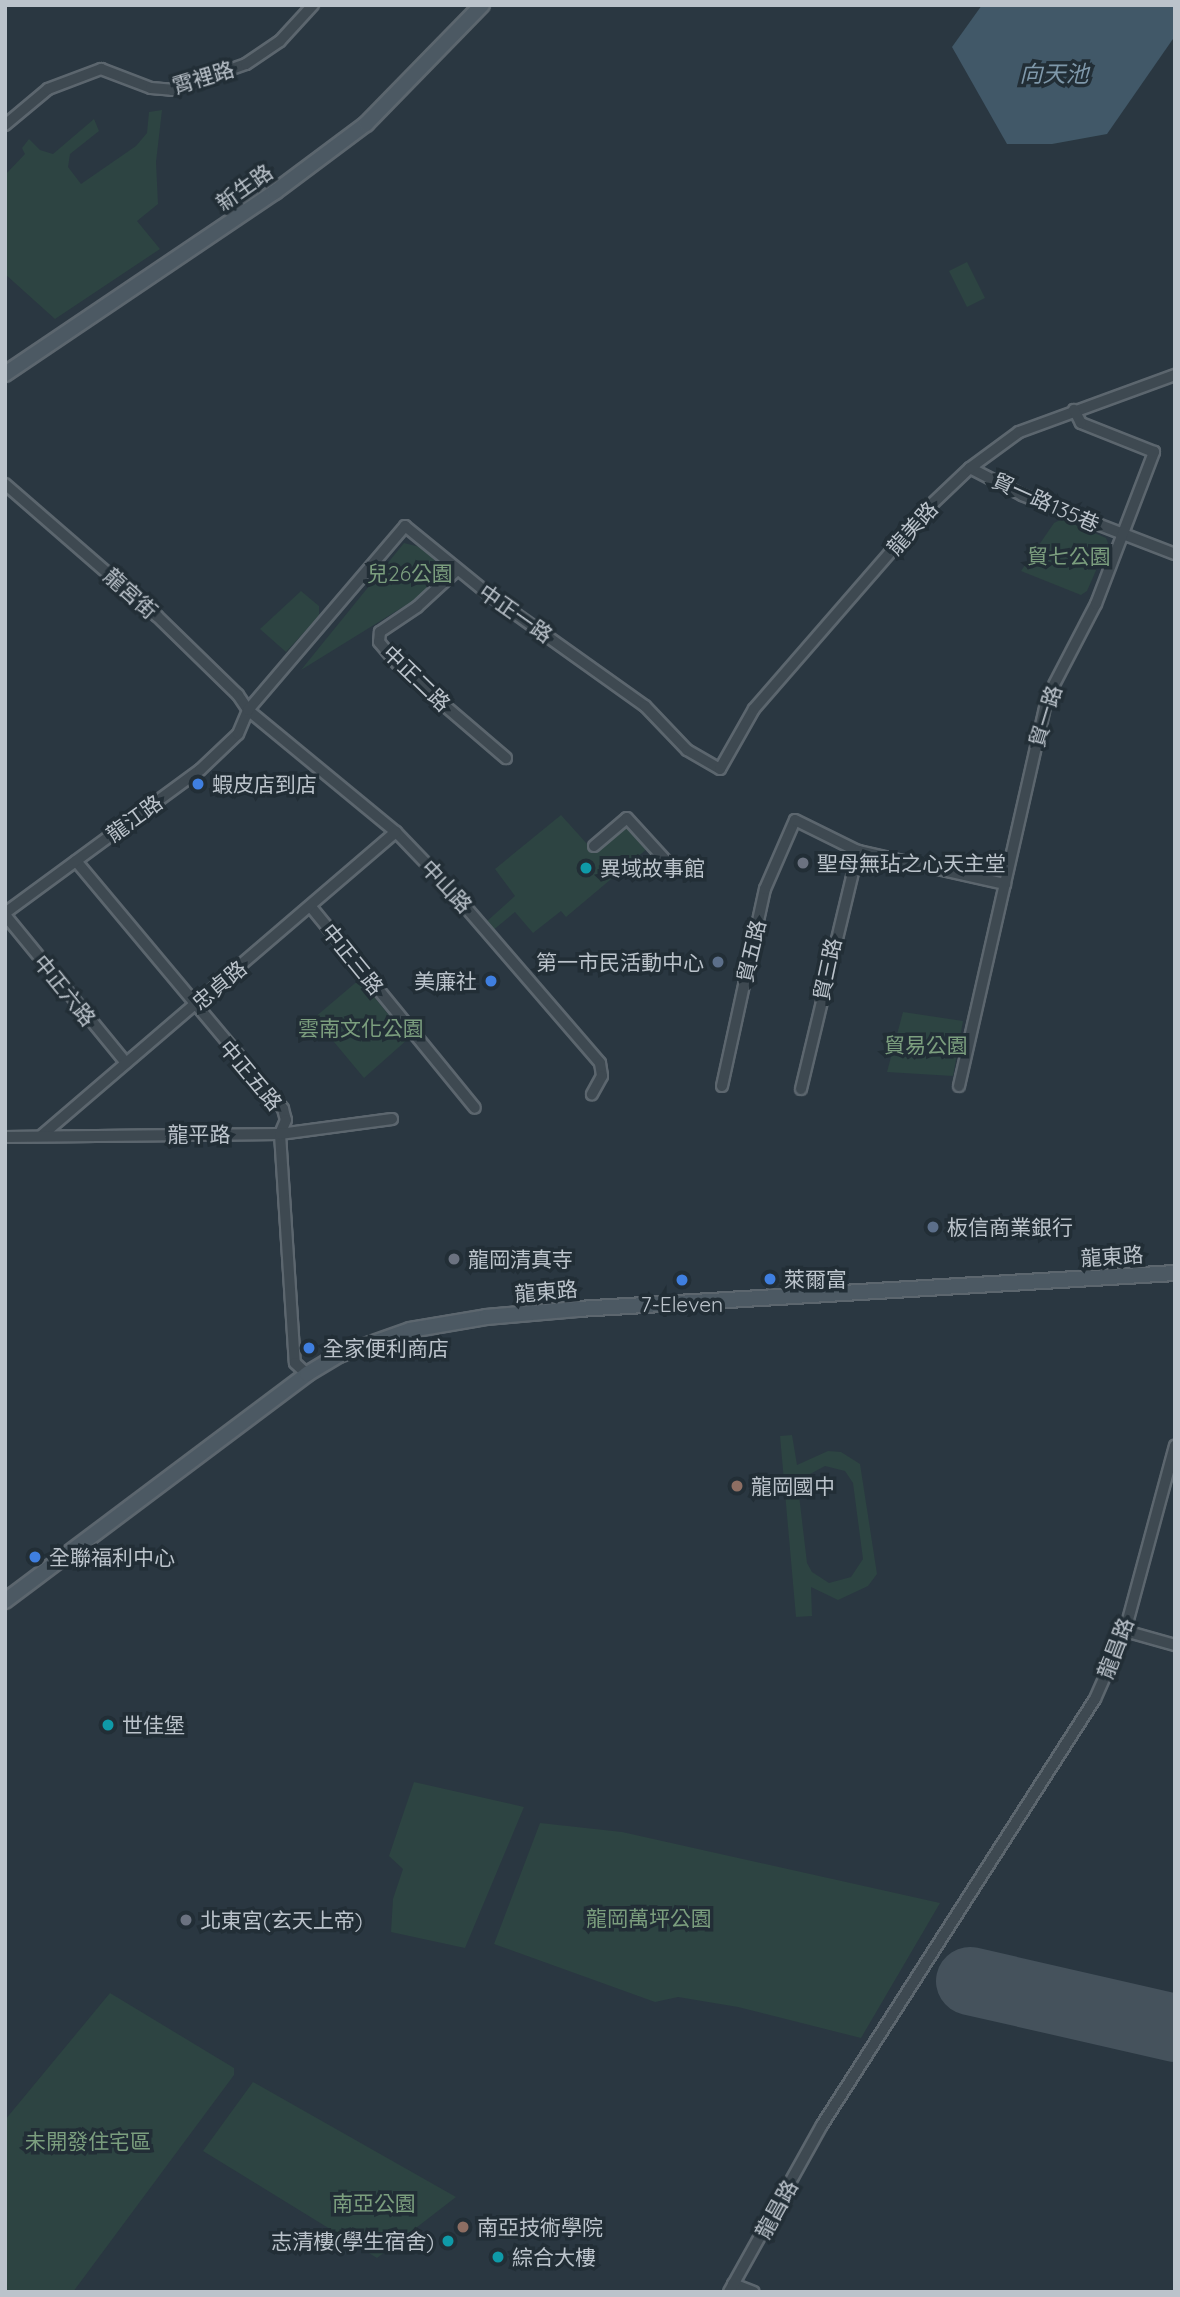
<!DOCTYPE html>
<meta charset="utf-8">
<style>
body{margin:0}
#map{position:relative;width:1180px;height:2297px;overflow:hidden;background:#2a3741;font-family:Quicksand,"Noto Sans TC",sans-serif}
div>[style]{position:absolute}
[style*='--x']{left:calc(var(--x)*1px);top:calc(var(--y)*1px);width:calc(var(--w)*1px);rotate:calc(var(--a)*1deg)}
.green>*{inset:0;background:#2d4442}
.water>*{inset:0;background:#415868}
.runway>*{height:68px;margin:-34px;padding:0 34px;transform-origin:34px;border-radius:34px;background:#45525c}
.roads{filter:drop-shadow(2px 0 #5c666e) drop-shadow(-2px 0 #5c666e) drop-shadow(0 2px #5c666e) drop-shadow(0 -2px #5c666e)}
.street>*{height:10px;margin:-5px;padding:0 5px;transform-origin:5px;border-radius:5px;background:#3e4951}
.secondary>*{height:14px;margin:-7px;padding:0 7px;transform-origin:7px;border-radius:7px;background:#4c5963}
.dots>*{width:19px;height:19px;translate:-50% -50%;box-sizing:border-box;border:4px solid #222e36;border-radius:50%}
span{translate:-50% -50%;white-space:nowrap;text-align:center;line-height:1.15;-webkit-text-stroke:7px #222e36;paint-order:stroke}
.street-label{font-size:21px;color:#bbc3cb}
.park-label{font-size:21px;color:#7b9e7e}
.poi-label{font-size:21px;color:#bbc3cb}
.left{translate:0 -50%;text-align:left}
.right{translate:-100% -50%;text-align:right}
.water-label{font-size:23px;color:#7f98aa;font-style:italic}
.frame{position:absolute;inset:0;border:7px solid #bbc3cb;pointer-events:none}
</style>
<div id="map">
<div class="green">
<i style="clip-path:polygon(162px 110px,156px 162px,158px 204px,137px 221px,160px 249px,55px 319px,5px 274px,5px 175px,25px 154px,22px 148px,29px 139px,40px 150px,53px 154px,94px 119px,99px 131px,70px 154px,68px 167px,81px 184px,136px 146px,147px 133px,149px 112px)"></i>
<i style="clip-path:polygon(967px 262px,985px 298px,967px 307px,949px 271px)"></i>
<i style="clip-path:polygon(1062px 519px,1106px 538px,1108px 543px,1087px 591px,1081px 595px,1021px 571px,1054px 523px)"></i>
<i style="clip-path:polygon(404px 543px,420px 547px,448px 572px,445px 581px,301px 670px)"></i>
<i style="clip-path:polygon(301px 591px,319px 606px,319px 616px,286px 652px,260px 629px)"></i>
<i style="clip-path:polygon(630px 812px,654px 843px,566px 917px,561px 911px,533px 933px,515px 912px,492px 931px,485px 923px,515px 896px,495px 869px,561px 815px,588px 845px)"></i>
<i style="clip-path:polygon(360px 979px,408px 1039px,364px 1078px,314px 1018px)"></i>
<i style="clip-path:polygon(903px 1012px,963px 1021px,953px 1076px,887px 1072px)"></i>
<i style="clip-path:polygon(evenodd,792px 1435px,797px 1465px,828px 1451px,841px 1452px,860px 1464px,877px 1574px,868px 1586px,838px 1600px,811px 1587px,812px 1616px,796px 1617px,780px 1436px,792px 1435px,825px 1466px,845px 1471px,853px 1483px,863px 1559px,851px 1577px,829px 1583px,812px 1572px,807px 1563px,799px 1495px,810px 1474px,825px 1466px)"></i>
<i style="clip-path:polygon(414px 1782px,524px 1807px,465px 1948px,391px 1932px,393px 1899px,403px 1869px,389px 1856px)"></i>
<i style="clip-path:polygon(540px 1823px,622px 1832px,940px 1903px,861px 2038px,738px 2007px,678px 1997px,655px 2002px,494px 1944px)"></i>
<i style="clip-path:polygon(110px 1993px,234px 2068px,234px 2075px,73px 2292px,5px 2292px,5px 2120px)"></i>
<i style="clip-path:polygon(253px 2082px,456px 2197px,377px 2258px,203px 2151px)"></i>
</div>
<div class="water">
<i style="clip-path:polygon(982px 5px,1175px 5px,1175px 36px,1107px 134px,1052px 144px,1007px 144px,952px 47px)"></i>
</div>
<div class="runway">
<i style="--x:970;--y:1981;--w:210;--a:12.9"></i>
</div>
<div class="roads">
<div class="street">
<i style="--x:5;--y:125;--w:56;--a:-39.9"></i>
<i style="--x:48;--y:89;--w:57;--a:-20.7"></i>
<i style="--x:101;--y:69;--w:53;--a:20.8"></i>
<i style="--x:151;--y:88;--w:21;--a:5"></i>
<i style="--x:172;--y:90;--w:78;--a:-19.4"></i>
<i style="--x:246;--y:64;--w:41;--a:-34.1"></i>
<i style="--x:280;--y:41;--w:49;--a:-47.5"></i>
<i style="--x:970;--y:468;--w:59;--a:27.4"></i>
<i style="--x:1022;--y:495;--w:164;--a:21.1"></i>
<i style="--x:5;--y:484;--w:201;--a:41"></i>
<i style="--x:157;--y:616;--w:113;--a:44.3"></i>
<i style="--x:238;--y:695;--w:18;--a:56"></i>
<i style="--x:248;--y:710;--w:192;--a:39.5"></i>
<i style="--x:396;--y:832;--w:69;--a:46.2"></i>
<i style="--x:444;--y:882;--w:239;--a:49.2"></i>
<i style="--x:600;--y:1063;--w:13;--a:81"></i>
<i style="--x:602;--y:1076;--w:21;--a:119"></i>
<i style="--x:457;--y:570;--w:54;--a:137.2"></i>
<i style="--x:417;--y:607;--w:45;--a:146"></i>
<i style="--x:380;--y:632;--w:10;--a:96"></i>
<i style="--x:379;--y:642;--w:35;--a:50"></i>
<i style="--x:402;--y:669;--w:137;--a:40.6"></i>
<i style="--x:594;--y:846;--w:43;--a:-40.3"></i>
<i style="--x:627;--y:818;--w:62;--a:47.6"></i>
<i style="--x:76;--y:861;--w:323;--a:50.1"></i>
<i style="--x:283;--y:1109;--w:11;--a:75"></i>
<i style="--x:286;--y:1120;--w:15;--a:113"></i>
<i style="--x:280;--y:1134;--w:229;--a:86.3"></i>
<i style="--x:295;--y:1363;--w:16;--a:43"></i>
<i style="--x:311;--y:907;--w:259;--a:50.8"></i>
<i style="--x:5;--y:913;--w:242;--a:-36.3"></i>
<i style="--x:200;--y:770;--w:52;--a:-43.5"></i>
<i style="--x:238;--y:734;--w:26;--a:-67"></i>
<i style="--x:248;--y:710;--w:242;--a:-49.5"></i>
<i style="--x:405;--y:526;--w:112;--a:39.2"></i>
<i style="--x:492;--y:597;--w:188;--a:35.5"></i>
<i style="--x:645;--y:706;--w:61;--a:46.3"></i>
<i style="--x:687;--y:750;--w:38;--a:30"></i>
<i style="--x:720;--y:769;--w:69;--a:-60.5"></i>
<i style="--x:754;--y:709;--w:271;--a:-49"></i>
<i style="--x:932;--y:504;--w:52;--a:-43.5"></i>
<i style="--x:970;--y:468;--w:61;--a:-36.3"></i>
<i style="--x:1019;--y:432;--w:166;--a:-20.1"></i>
<i style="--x:5;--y:915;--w:191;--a:50.7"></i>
<i style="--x:722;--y:1086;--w:202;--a:-77.7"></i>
<i style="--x:765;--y:889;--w:75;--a:-66.5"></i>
<i style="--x:795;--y:820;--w:70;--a:26.2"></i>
<i style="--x:858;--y:851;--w:151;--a:12.7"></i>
<i style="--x:959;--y:1086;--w:398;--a:-77.2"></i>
<i style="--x:1047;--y:698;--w:106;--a:-62.5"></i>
<i style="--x:1096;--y:604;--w:163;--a:-69.1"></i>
<i style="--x:1154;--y:452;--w:79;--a:-158.3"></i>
<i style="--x:1081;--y:423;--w:15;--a:-118"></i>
<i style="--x:801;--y:1089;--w:245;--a:-76.5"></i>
<i style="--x:41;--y:1136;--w:467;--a:-40.6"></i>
<i style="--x:5;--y:1137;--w:275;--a:-0.6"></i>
<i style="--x:280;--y:1134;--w:113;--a:-7.6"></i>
<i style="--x:1125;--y:1631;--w:52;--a:15.6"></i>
<i style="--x:733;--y:2284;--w:22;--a:21"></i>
<i style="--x:729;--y:2292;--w:191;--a:-60.9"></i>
<i style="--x:822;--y:2125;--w:506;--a:-57.35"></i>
<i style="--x:1095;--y:1699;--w:74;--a:-66.2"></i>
<i style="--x:1125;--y:1631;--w:192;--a:-74.9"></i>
</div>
<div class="secondary">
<i style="--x:5;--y:374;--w:326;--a:-34"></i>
<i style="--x:275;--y:192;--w:114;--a:-36.8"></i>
<i style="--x:366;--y:124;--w:166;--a:-45.7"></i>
<i style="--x:5;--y:1601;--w:378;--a:-36.9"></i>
<i style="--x:307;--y:1374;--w:37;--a:-31"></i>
<i style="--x:339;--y:1355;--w:75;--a:-19.4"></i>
<i style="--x:410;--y:1330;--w:77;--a:-9.7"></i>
<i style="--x:486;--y:1317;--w:92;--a:-5"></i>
<i style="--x:578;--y:1309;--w:598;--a:-3.45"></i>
</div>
</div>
<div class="dots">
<i style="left:198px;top:784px;background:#3f7fe0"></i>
<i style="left:803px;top:863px;background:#6b7280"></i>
<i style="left:586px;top:868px;background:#0f9aa8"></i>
<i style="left:718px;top:962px;background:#5c6f8a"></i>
<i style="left:491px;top:981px;background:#3f7fe0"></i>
<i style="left:933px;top:1227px;background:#5c6f8a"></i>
<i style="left:454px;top:1259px;background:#6b7280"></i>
<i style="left:770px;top:1279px;background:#3f7fe0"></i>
<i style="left:682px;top:1280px;background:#3f7fe0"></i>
<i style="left:309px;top:1348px;background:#3f7fe0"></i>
<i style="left:737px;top:1486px;background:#8d6e63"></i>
<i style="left:35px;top:1557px;background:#3f7fe0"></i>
<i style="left:108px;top:1725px;background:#0f9aa8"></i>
<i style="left:186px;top:1920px;background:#6b7280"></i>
<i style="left:463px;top:2227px;background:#8d6e63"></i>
<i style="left:448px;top:2241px;background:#0f9aa8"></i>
<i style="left:498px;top:2257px;background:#0f9aa8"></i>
</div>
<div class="street-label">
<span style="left:203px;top:77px;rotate:-17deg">霄裡路</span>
<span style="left:244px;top:187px;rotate:-35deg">新生路</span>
<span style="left:1046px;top:502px;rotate:24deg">貿一路135巷</span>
<span style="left:912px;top:528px;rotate:-48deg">龍美路</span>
<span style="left:131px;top:593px;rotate:42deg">龍宮街</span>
<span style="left:516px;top:613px;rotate:35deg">中正一路</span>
<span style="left:417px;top:678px;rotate:44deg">中正二路</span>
<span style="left:1045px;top:716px;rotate:-73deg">貿一路</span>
<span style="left:134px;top:818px;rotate:-36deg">龍江路</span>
<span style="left:447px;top:886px;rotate:47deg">中山路</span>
<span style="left:751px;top:951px;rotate:-77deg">貿五路</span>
<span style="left:353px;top:959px;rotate:51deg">中正三路</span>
<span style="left:827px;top:969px;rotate:-78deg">貿三路</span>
<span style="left:219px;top:985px;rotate:-40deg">忠貞路</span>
<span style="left:65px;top:990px;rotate:51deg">中正六路</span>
<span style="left:251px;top:1075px;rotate:50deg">中正五路</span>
<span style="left:199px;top:1134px">龍平路</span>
<span style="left:1112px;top:1256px;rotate:-4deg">龍東路</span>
<span style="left:546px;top:1291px;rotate:-5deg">龍東路</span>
<span style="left:1115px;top:1648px;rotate:-69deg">龍昌路</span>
<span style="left:776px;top:2209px;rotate:-61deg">龍昌路</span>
</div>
<div class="park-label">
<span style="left:1069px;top:556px">貿七公園</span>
<span style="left:410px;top:573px">兒26公園</span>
<span style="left:361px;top:1028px">雲南文化公園</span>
<span style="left:926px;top:1045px">貿易公園</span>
<span style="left:649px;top:1918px">龍岡萬坪公園</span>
<span style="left:88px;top:2141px">未開發住宅區</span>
<span style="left:374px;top:2203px">南亞公園</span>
</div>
<div class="poi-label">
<span class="left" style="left:212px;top:784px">蝦皮店到店</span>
<span class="left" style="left:817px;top:863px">聖母無玷之心天主堂</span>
<span class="left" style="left:600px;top:868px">異域故事館</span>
<span class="right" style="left:704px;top:962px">第一市民活動中心</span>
<span class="right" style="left:477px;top:981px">美廉社</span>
<span class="left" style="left:947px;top:1227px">板信商業銀行</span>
<span class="left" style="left:468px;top:1259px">龍岡清真寺</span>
<span class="left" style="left:784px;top:1279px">萊爾富</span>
<span style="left:682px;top:1304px">7-Eleven</span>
<span class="left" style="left:323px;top:1348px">全家便利商店</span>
<span class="left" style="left:751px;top:1486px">龍岡國中</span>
<span class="left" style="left:49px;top:1557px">全聯福利中心</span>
<span class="left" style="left:122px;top:1725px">世佳堡</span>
<span class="left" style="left:200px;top:1920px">北東宮(玄天上帝)</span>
<span class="left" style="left:477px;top:2227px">南亞技術學院</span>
<span class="right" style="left:434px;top:2241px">志清樓(學生宿舍)</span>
<span class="left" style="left:512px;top:2257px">綜合大樓</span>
</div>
<div class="water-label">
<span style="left:1054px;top:74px">向天池</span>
</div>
<div class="frame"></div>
</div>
